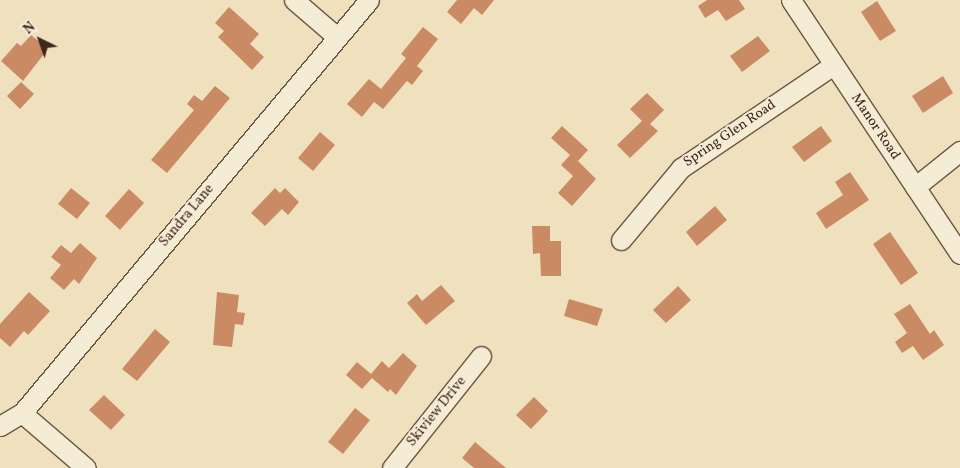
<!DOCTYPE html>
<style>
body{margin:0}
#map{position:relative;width:960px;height:468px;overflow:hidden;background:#f0e1be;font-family:Vollkorn,serif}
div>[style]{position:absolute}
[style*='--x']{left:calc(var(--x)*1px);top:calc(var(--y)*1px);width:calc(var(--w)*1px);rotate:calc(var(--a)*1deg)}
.building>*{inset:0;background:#ca8b64}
.roads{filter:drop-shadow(1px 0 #6d5644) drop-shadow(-1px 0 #6d5644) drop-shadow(0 1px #6d5644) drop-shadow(0 -1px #6d5644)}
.minor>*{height:19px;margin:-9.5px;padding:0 9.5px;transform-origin:9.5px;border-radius:9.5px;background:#f5ecd5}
span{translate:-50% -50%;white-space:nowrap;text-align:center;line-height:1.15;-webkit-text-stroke:4px #f5ecd5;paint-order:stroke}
.street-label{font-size:14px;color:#41271b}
.north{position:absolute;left:15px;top:15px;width:50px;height:50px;-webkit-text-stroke:4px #f5ecd5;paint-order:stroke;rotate:318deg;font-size:14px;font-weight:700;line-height:20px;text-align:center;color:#41271b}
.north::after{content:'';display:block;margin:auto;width:18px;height:22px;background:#41271b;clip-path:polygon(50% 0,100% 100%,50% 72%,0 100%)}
</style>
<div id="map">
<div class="building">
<i style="clip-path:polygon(457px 0,494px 0,482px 15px,474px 8px,461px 24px,447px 12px)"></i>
<i style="clip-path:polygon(707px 0,739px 0,745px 9px,726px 21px,718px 10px,705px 18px,698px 6px)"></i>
<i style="clip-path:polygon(877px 1px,896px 31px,880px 41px,861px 12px)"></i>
<i style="clip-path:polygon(229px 7px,259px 34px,250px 44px,264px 57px,252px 70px,218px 37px,224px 31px,215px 23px)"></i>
<i style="clip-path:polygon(423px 27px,438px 39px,417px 66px,423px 71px,412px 85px,407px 81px,383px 109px,374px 102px,362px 117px,347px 104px,369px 79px,381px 89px,406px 58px,401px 54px)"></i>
<i style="clip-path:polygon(31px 35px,48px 49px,23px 81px,1px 61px,17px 43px,21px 46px)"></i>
<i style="clip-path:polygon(758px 36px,770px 51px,742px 72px,730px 56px)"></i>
<i style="clip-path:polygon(943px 76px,953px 93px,923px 113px,912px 96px)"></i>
<i style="clip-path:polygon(21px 82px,34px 94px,20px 109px,7px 96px)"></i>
<i style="clip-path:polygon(215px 86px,230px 98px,167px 173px,151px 160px,194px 110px,187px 104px,194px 95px,202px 101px)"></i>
<i style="clip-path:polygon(647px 93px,664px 110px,650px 124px,658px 131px,630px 158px,617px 145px,642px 121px,630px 109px)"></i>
<i style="clip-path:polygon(562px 126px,588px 150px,578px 161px,596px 179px,572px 206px,558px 193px,573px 176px,561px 165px,570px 155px,551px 138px)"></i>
<i style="clip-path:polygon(821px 126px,832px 141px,804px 162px,792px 147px)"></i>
<i style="clip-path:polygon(320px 132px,335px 145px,313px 171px,298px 158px)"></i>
<i style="clip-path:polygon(850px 172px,869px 200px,826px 229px,816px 213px,843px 195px,835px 182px)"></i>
<i style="clip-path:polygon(71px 188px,90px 203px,77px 219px,58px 204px)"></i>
<i style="clip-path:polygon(275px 188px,280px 193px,285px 188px,299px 202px,288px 215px,282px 209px,265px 226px,251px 213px)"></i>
<i style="clip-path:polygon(129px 189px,144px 203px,120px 230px,105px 216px)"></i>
<i style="clip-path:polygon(715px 206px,727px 220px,697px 246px,686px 232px)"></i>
<i style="clip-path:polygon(532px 226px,550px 226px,550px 241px,561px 241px,561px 276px,541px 276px,540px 253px,533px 254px)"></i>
<i style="clip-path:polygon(890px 232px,918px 273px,901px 285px,873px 244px)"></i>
<i style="clip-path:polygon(80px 243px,97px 258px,79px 284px,74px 279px,64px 290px,50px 278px,61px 265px,51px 257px,61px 245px,71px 253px)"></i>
<i style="clip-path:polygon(441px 285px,455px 301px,426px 325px,407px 303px,417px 294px,422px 301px)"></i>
<i style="clip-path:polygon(678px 286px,691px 300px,666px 323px,653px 310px)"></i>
<i style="clip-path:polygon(29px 292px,50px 311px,28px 335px,24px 331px,10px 347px,0 338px,0 324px)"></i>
<i style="clip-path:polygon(217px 292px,239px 295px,237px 312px,245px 313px,243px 325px,235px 324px,232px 347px,213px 345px)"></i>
<i style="clip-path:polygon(569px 299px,603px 309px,597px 326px,564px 316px)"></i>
<i style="clip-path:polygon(910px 304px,930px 334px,934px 330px,944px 345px,923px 360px,913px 346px,902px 353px,895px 342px,907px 333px,894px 314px)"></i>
<i style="clip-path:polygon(155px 329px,170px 342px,137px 381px,122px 369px)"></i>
<i style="clip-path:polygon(403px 353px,417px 366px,396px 395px,390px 389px,388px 392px,372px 378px,362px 389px,346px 375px,357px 362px,371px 374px,382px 361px,389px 368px)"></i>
<i style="clip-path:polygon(104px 395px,125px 415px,111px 430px,89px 410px)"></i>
<i style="clip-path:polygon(534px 397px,548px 411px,531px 429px,516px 415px)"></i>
<i style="clip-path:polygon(355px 408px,370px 420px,343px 454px,328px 442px)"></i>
<i style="clip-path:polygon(475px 442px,506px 468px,474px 468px,462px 458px)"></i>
</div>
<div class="roads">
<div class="minor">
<i style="--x:294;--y:0;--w:57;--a:40.7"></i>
<i style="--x:791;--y:0;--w:305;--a:56.4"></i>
<i style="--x:915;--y:187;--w:58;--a:-38.7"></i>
<i style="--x:621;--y:240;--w:94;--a:-50.2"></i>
<i style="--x:681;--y:168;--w:184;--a:-34.1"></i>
<i style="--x:22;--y:413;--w:84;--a:40.7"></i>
<i style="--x:0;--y:426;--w:26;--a:-31"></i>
<i style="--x:22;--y:413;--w:539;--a:-49.96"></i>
<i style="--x:392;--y:468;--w:143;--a:-51.5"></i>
</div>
</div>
<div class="street-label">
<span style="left:875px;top:127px;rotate:56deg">Manor Road</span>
<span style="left:730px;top:134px;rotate:-34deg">Spring Glen Road</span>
<span style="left:187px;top:216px;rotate:-50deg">Sandra Lane</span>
<span style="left:437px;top:412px;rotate:-51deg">Skiview Drive</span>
</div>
<div class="north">N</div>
</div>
